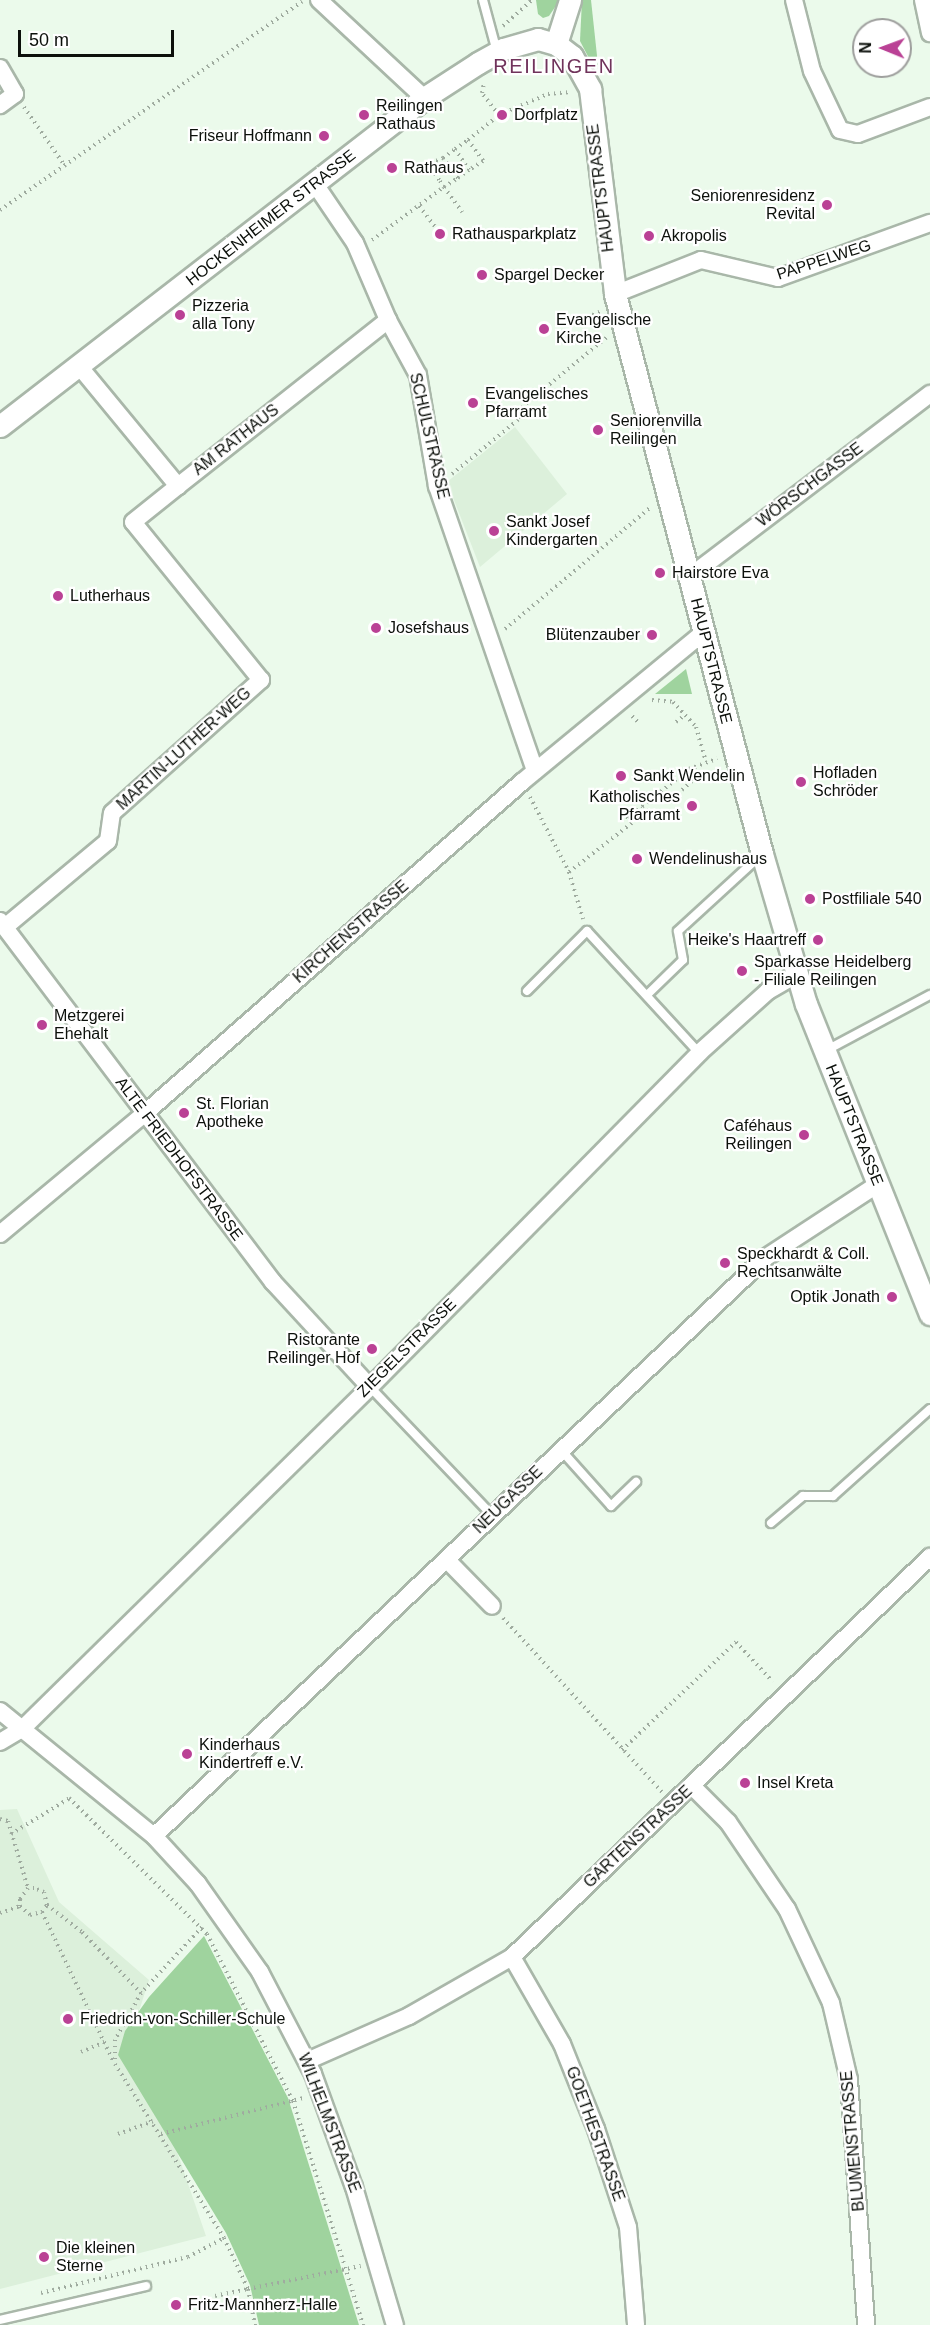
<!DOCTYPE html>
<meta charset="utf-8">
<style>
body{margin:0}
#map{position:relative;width:930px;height:2325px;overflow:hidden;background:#ebfaeb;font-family:Helvetica,sans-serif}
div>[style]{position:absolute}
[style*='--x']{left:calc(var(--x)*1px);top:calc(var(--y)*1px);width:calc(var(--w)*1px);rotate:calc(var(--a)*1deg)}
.built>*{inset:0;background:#dcf0db}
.green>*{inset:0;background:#9fd39e}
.path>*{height:4px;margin-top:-2px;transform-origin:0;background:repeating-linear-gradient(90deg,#9fab9f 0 1.5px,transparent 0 6px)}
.roads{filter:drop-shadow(2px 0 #a9b7a9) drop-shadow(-2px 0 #a9b7a9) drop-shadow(0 2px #a9b7a9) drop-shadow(0 -2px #a9b7a9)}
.service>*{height:8px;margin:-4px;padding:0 4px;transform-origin:4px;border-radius:4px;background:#fff}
.minor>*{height:16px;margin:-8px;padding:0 8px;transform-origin:8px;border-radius:8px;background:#fff}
.tertiary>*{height:21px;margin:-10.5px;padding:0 10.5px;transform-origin:10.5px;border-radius:10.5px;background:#fff}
.dots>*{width:16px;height:16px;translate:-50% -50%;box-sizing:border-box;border:3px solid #fff;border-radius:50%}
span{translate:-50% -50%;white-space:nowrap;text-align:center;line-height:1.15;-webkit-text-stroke:4.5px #fff;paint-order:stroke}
.poi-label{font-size:16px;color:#0c100b}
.left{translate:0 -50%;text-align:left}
.right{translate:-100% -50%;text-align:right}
.street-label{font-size:16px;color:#0c100b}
.quarter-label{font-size:20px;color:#70335b;letter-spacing:1.5px}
.north{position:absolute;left:852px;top:18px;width:60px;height:60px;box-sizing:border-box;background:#fff;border:2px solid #9e9f9d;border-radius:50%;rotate:271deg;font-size:16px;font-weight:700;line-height:24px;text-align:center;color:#0c100b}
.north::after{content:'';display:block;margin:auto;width:21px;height:27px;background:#ba4195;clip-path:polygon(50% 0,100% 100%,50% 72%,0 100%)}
.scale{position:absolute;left:18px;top:30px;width:156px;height:27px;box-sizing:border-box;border:3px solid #0c100b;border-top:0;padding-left:8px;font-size:18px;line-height:21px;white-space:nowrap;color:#0c100b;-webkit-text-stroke:4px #fff;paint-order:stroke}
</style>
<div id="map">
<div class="built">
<i style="clip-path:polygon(515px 427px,567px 494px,480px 567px,447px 482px)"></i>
<i style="clip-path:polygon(17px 1809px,59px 1902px,149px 1980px,124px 2058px,165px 2117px,206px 2236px,0 2289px,0 1810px)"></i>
</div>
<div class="green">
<i style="clip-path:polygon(560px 0,549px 16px,543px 18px,538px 14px,536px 0)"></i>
<i style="clip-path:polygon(582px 0,591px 0,598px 65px,592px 64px,580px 41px)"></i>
<i style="clip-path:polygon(686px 669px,692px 694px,655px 694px)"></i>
<i style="clip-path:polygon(204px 1936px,288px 2098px,359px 2325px,259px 2325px,250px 2285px,226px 2233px,118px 2055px,125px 2031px,149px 1997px)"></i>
</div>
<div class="path">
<i style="--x:503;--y:26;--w:39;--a:-42"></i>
<i style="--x:24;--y:107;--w:72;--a:55.2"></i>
<i style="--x:499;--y:115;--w:53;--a:-23.2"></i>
<i style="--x:548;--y:94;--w:23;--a:-5"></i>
<i style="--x:468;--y:140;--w:40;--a:-39"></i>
<i style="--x:499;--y:115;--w:28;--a:-128"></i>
<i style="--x:482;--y:93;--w:10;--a:-79"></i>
<i style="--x:455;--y:149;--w:16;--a:-35"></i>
<i style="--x:468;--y:140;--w:26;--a:54"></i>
<i style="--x:483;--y:161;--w:17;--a:147"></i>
<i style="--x:443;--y:158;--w:15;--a:-37"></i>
<i style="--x:455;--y:149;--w:25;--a:56"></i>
<i style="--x:469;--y:170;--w:14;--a:144"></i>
<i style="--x:419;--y:206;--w:31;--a:52"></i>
<i style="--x:0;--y:210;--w:367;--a:-34.6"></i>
<i style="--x:372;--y:240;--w:89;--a:-36.4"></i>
<i style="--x:444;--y:187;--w:17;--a:-33"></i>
<i style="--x:458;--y:178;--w:25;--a:-127"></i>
<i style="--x:443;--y:158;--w:16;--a:158"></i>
<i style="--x:428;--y:164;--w:21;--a:55"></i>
<i style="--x:440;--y:181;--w:7;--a:56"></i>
<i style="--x:444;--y:187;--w:31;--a:54"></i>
<i style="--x:587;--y:317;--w:14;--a:-21"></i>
<i style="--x:452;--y:474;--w:87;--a:-39.4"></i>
<i style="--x:519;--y:419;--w:8;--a:-104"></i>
<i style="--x:517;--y:411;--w:117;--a:-39.4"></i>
<i style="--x:505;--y:629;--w:190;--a:-39.9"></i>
<i style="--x:652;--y:700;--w:21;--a:5"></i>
<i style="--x:673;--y:702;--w:34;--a:47"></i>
<i style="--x:696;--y:727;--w:36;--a:74"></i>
<i style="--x:632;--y:716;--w:10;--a:45"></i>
<i style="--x:676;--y:722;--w:11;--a:-38"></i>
<i style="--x:682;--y:790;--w:13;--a:-42"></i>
<i style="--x:692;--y:781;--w:12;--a:-104"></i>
<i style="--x:530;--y:797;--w:85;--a:62.5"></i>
<i style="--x:569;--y:872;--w:49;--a:73.4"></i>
<i style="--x:623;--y:812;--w:8;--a:50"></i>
<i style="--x:628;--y:818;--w:78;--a:-38.8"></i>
<i style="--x:689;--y:769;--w:30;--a:-20"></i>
<i style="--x:569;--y:872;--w:99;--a:-38"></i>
<i style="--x:647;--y:811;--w:7;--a:-135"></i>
<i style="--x:503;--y:1618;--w:236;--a:47.6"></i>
<i style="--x:622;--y:1750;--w:157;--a:-43.5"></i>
<i style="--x:736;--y:1642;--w:54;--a:47.2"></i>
<i style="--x:69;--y:1798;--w:194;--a:44.6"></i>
<i style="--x:207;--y:1934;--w:188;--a:62.8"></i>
<i style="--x:293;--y:2101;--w:235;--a:72.6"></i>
<i style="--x:0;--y:1819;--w:8;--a:14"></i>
<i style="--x:8;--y:1821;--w:70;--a:73.4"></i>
<i style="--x:11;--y:1834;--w:69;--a:-31.4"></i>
<i style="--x:47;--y:1905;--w:13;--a:-103"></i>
<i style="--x:44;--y:1892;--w:11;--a:-158"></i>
<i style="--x:34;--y:1888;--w:6;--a:180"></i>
<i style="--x:28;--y:1888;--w:14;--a:126"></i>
<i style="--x:20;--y:1899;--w:7;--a:90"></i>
<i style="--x:20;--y:1906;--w:13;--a:42"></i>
<i style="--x:30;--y:1915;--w:12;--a:-14"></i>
<i style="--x:42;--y:1912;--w:9;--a:-54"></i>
<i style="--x:47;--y:1905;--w:44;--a:37.6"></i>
<i style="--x:82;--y:1932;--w:85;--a:46"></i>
<i style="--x:42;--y:1912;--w:167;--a:64.5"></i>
<i style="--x:0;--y:1913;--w:21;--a:-19"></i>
<i style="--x:202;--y:1927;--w:90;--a:132.7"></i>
<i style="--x:141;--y:1993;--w:54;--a:119"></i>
<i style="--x:115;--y:2040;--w:24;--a:90"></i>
<i style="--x:115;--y:2064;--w:205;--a:57.9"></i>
<i style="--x:224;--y:2238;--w:56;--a:64.8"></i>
<i style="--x:248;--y:2289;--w:115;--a:-11.5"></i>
<i style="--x:81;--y:2052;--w:26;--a:-23"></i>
<i style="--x:118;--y:2134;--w:37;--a:-20"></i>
<i style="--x:161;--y:2134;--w:146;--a:-14.2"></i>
<i style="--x:41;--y:2293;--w:151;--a:-13.8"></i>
<i style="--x:188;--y:2257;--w:41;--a:-27.8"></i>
<i style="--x:215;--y:2296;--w:34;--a:-12"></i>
<i style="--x:248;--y:2289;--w:37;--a:79"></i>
</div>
<div class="roads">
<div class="service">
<i style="--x:483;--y:0;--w:54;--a:74.9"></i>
<i style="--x:527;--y:991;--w:85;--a:-45"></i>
<i style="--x:587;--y:931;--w:166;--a:47.4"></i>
<i style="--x:647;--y:995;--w:50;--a:-44.2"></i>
<i style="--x:683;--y:960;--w:29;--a:-100"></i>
<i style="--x:678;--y:931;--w:113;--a:-42.5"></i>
<i style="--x:825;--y:1051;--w:119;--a:-28.1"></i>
<i style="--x:370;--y:1387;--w:175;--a:46.4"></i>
<i style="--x:561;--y:1450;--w:75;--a:48.2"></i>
<i style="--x:611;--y:1506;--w:35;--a:-44"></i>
<i style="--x:771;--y:1523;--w:42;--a:-40.2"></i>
<i style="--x:803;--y:1496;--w:30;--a:0"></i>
<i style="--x:833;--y:1496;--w:130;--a:-41.9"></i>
<i style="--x:0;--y:2320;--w:150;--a:-13.1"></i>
</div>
<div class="minor">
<i style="--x:319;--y:0;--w:144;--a:43"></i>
<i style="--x:794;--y:0;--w:73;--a:75.8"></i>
<i style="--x:812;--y:71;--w:65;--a:64.6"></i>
<i style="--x:840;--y:130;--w:18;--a:13"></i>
<i style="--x:858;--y:134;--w:77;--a:-20.6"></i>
<i style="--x:923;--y:0;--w:34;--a:78"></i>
<i style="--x:0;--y:68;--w:30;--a:60"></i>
<i style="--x:15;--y:94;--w:19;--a:144"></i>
<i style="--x:315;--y:184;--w:71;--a:55.9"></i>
<i style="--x:355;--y:243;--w:84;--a:66.8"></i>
<i style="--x:388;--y:320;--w:63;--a:61.4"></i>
<i style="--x:418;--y:375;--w:113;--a:80.3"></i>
<i style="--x:437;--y:486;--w:301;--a:71"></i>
<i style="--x:615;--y:294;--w:92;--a:-21.6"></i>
<i style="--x:701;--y:260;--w:79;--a:13.2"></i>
<i style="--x:778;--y:278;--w:162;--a:-19.9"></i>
<i style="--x:79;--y:366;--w:156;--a:50.5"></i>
<i style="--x:178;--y:486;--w:268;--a:-38.3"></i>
<i style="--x:689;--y:577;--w:303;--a:-37.2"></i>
<i style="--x:0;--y:921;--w:453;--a:52.9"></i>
<i style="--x:273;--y:1282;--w:143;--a:47.3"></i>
<i style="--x:5;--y:927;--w:134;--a:-39.9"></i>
<i style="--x:108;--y:841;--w:28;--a:-82"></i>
<i style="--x:112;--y:813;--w:200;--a:-41.8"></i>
<i style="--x:261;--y:680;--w:203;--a:-129"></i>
<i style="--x:133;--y:522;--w:58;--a:-38.7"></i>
<i style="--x:0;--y:1234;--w:187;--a:-39.8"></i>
<i style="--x:144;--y:1114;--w:503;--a:-41.29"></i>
<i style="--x:522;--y:782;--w:234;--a:-39.5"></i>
<i style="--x:447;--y:1560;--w:64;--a:45.6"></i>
<i style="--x:0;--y:1711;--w:198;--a:39.1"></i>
<i style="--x:154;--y:1836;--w:65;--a:47.5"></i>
<i style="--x:198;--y:1884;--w:108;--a:54.8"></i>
<i style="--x:260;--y:1972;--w:115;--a:62.5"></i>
<i style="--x:313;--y:2074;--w:120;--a:70.1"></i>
<i style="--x:354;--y:2187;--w:144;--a:73.5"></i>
<i style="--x:0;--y:1742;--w:27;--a:-31"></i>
<i style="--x:23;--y:1728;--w:487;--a:-44.5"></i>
<i style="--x:370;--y:1387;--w:469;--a:-45.4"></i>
<i style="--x:699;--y:1053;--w:93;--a:-41.9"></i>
<i style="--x:768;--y:991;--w:32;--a:-30"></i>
<i style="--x:692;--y:1786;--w:51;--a:45"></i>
<i style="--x:728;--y:1822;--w:105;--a:55.9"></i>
<i style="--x:787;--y:1909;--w:104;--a:64.9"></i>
<i style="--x:831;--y:2003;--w:79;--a:76.8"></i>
<i style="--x:849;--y:2080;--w:246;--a:86"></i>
<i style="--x:154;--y:1836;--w:841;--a:-43.41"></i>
<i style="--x:765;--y:1258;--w:135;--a:-33.2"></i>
<i style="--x:512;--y:1957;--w:100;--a:60.1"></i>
<i style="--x:562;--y:2044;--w:92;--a:68.2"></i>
<i style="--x:596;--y:2129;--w:103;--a:71.9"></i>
<i style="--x:628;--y:2227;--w:98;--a:85.3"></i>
<i style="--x:307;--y:2061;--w:111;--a:-23.8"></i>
<i style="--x:409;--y:2016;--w:119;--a:-29.8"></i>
<i style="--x:512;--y:1957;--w:579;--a:-43.74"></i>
</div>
<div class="tertiary">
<i style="--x:556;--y:44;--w:46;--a:-72.3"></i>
<i style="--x:0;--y:426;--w:536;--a:-37.72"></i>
<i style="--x:424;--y:98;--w:64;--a:-32.9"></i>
<i style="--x:478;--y:63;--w:29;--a:-29"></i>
<i style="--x:503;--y:49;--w:36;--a:-16"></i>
<i style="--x:538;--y:39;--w:19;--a:16"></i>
<i style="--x:556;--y:44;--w:20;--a:37"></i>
<i style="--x:572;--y:56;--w:38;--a:61"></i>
<i style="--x:590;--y:89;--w:207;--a:83"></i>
<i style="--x:615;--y:294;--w:579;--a:75.29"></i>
<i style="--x:762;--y:854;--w:156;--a:73.7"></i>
<i style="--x:806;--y:1004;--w:334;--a:68.2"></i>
</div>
</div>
<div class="dots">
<i style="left:364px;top:115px;background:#ba4195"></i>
<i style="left:502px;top:115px;background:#ba4195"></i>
<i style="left:324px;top:136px;background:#ba4195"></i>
<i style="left:392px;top:168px;background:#ba4195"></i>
<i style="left:827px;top:205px;background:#ba4195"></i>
<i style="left:440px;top:234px;background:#ba4195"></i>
<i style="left:649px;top:236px;background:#ba4195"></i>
<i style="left:482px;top:275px;background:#ba4195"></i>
<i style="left:180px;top:315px;background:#ba4195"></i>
<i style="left:544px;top:329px;background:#ba4195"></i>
<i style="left:473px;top:403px;background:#ba4195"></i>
<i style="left:598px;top:430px;background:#ba4195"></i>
<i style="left:494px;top:531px;background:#ba4195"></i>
<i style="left:660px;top:573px;background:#ba4195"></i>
<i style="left:58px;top:596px;background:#ba4195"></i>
<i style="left:376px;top:628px;background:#ba4195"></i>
<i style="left:652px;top:635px;background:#ba4195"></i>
<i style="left:621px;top:776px;background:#ba4195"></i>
<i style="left:801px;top:782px;background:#ba4195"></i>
<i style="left:692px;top:806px;background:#ba4195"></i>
<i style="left:637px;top:859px;background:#ba4195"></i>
<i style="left:810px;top:899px;background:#ba4195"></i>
<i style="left:818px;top:940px;background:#ba4195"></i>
<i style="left:742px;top:971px;background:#ba4195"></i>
<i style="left:42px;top:1025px;background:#ba4195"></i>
<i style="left:184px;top:1113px;background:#ba4195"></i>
<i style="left:804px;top:1135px;background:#ba4195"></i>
<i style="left:725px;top:1263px;background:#ba4195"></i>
<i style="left:892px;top:1297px;background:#ba4195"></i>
<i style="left:372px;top:1349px;background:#ba4195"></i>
<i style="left:187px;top:1754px;background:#ba4195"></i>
<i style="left:745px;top:1783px;background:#ba4195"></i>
<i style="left:68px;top:2019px;background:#ba4195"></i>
<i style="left:44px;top:2257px;background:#ba4195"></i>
<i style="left:176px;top:2305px;background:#ba4195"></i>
</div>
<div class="poi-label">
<span class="left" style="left:376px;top:115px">Reilingen<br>Rathaus</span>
<span class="left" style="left:514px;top:115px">Dorfplatz</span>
<span class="right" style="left:312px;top:136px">Friseur Hoffmann</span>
<span class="left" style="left:404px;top:168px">Rathaus</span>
<span class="right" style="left:815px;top:205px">Seniorenresidenz<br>Revital</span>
<span class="left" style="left:452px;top:234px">Rathausparkplatz</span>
<span class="left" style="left:661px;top:236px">Akropolis</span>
<span class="left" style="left:494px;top:275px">Spargel Decker</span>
<span class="left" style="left:192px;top:315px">Pizzeria<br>alla Tony</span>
<span class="left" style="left:556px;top:329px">Evangelische<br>Kirche</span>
<span class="left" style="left:485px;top:403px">Evangelisches<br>Pfarramt</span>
<span class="left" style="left:610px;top:430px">Seniorenvilla<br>Reilingen</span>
<span class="left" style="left:506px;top:531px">Sankt Josef<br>Kindergarten</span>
<span class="left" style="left:672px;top:573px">Hairstore Eva</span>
<span class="left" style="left:70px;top:596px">Lutherhaus</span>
<span class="left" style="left:388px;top:628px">Josefshaus</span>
<span class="right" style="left:640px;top:635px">Blütenzauber</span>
<span class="left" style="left:813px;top:782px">Hofladen<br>Schröder</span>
<span class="left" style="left:633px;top:776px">Sankt Wendelin</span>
<span class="right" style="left:680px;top:806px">Katholisches<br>Pfarramt</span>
<span class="left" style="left:649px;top:859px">Wendelinushaus</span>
<span class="left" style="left:822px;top:899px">Postfiliale 540</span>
<span class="right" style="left:806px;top:940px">Heike's Haartreff</span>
<span class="left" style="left:754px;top:971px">Sparkasse Heidelberg<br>- Filiale Reilingen</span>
<span class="left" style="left:54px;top:1025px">Metzgerei<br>Ehehalt</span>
<span class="left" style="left:196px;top:1113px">St. Florian<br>Apotheke</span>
<span class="right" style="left:792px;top:1135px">Caféhaus<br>Reilingen</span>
<span class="left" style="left:737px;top:1263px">Speckhardt &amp; Coll.<br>Rechtsanwälte</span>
<span class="right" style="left:880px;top:1297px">Optik Jonath</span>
<span class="right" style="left:360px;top:1349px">Ristorante<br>Reilinger Hof</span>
<span class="left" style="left:199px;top:1754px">Kinderhaus<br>Kindertreff e.V.</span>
<span class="left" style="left:757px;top:1783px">Insel Kreta</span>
<span class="left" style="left:80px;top:2019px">Friedrich-von-Schiller-Schule</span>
<span class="left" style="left:56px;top:2257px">Die kleinen<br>Sterne</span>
<span class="left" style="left:188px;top:2305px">Fritz-Mannherz-Halle</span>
</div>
<div class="street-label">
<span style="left:601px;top:188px;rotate:-97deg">HAUPTSTRASSE</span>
<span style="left:271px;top:218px;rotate:-38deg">HOCKENHEIMER STRASSE</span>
<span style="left:824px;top:260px;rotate:-18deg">PAPPELWEG</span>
<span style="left:429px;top:436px;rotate:77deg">SCHULSTRASSE</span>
<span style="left:236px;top:440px;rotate:-38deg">AM RATHAUS</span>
<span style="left:810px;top:485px;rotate:-37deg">WÖRSCHGASSE</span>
<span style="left:711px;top:661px;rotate:76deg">HAUPTSTRASSE</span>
<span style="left:184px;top:749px;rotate:-42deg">MARTIN-LUTHER-WEG</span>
<span style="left:351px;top:932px;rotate:-41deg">KIRCHENSTRASSE</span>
<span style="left:854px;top:1125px;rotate:68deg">HAUPTSTRASSE</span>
<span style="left:179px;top:1159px;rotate:53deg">ALTE FRIEDHOFSTRASSE</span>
<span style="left:407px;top:1348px;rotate:-45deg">ZIEGELSTRASSE</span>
<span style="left:508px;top:1500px;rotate:-44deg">NEUGASSE</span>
<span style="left:638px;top:1837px;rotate:-43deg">GARTENSTRASSE</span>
<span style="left:329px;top:2123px;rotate:69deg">WILHELMSTRASSE</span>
<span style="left:595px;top:2134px;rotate:70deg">GOETHESTRASSE</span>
<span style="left:853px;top:2141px;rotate:-95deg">BLUMENSTRASSE</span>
</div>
<div class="quarter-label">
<span style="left:554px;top:66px">REILINGEN</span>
</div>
<div class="north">N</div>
<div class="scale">50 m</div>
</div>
